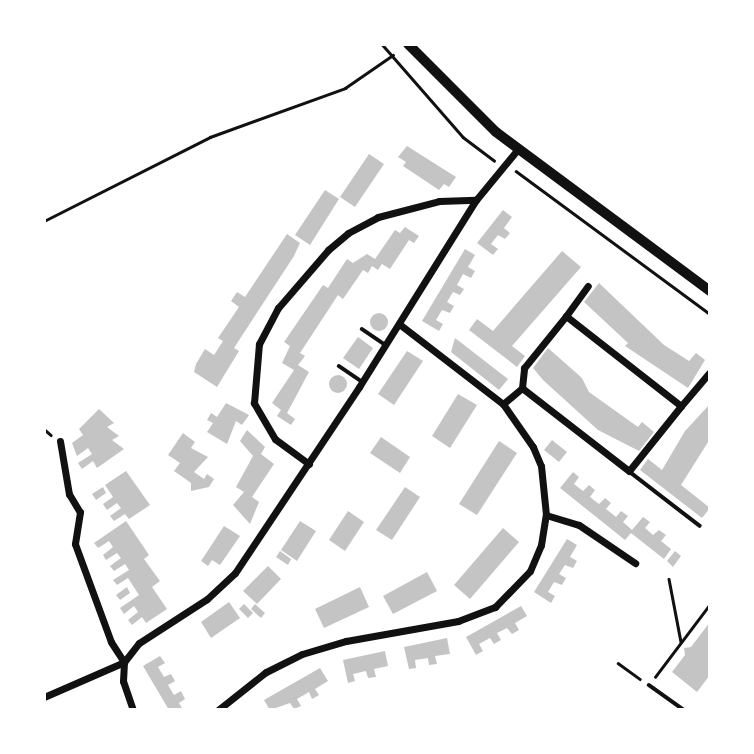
<!DOCTYPE html>
<style>
body{margin:0}
#map{position:relative;width:754px;height:754px;overflow:hidden;background:#fff;font-family:"Alegreya Sans",sans-serif}
div>[style]{position:absolute}
[style*='--x']{left:calc(var(--x)*1px);top:calc(var(--y)*1px);width:calc(var(--w)*1px);rotate:calc(var(--a)*1deg)}
.building>*{inset:0;background:#c4c4c4}
.round{border-radius:50%}
.path>*{height:2.5px;margin:-1.25px;padding:0 1.25px;transform-origin:1.25px;border-radius:1.25px;background:#111}
.service>*{height:3.5px;margin:-1.75px;padding:0 1.75px;transform-origin:1.75px;border-radius:1.75px;background:#111}
.minor>*{height:7px;margin:-3.5px;padding:0 3.5px;transform-origin:3.5px;border-radius:3.5px;background:#111}
.primary>*{height:10px;margin:-5px;padding:0 5px;transform-origin:5px;border-radius:5px;background:#111}
span{translate:-50% -50%;white-space:nowrap;text-align:center;line-height:1.15;-webkit-text-stroke:7px #fff;paint-order:stroke}
.frame{position:absolute;inset:0;border:46px solid #fff;pointer-events:none}
</style>
<div id="map">
<div class="building">
<i style="clip-path:polygon(407px 146px,456px 177px,449px 187px,444px 184px,439px 190px,403px 166px,406px 162px,398px 157px)"></i>
<i style="clip-path:polygon(369px 154px,384px 164px,355px 207px,340px 197px)"></i>
<i style="clip-path:polygon(325px 190px,339px 199px,310px 245px,295px 235px)"></i>
<i style="clip-path:polygon(503px 210px,512px 217px,504px 228px,510px 233px,505px 239px,498px 235px,491px 244px,498px 249px,493px 255px,477px 243px)"></i>
<i style="clip-path:polygon(405px 227px,419px 236px,414px 243px,409px 240px,390px 269px,382px 264px,378px 270px,372px 266px,368px 273px,363px 270px,343px 299px,338px 295px,300px 353px,305px 356px,298px 365px,309px 372px,287px 413px,295px 419px,291px 425px,277px 416px,281px 410px,272px 403px,294px 370px,282px 363px,290px 346px,284px 342px,323px 285px,328px 288px,347px 259px,353px 263px,367px 254px,375px 259px,395px 230px,400px 233px)"></i>
<i style="clip-path:polygon(287px 234px,300px 243px,294px 256px,234px 348px,239px 351px,217px 387px,194px 372px,196px 364px,205px 349px,214px 355px,223px 341px,218px 338px,239px 307px,231px 301px,237px 292px,245px 297px)"></i>
<i style="clip-path:polygon(465px 249px,475px 255px,468px 267px,475px 271px,471px 278px,463px 274px,457px 285px,464px 289px,460px 295px,453px 292px,447px 302px,454px 306px,450px 313px,442px 310px,436px 320px,443px 324px,439px 331px,422px 321px)"></i>
<i style="clip-path:polygon(562px 251px,581px 267px,512px 346px,525px 356px,517px 367px,469px 330px,477px 319px,493px 331px)"></i>
<i style="clip-path:polygon(599px 283px,664px 345px,689px 361px,696px 353px,705px 360px,688px 388px,625px 346px,628px 343px,584px 302px)"></i>
<i class="round" style="left:370px;top:313px;width:18px;height:18px"></i>
<i style="clip-path:polygon(358px 337px,373px 348px,359px 369px,343px 358px)"></i>
<i style="clip-path:polygon(455px 338px,508px 379px,499px 390px,451px 352px)"></i>
<i style="clip-path:polygon(548px 348px,582px 378px,589px 392px,638px 427px,642px 422px,654px 432px,639px 451px,598px 430px,543px 380px,533px 368px)"></i>
<i style="clip-path:polygon(407px 351px,423px 361px,394px 405px,378px 394px)"></i>
<i class="round" style="left:329px;top:375px;width:18px;height:18px"></i>
<i style="clip-path:polygon(458px 394px,477px 405px,450px 448px,432px 436px)"></i>
<i style="clip-path:polygon(226px 403px,249px 415px,242px 425px,236px 421px,227px 444px,207px 432px,213px 423px,207px 420px,211px 413px,217px 417px)"></i>
<i style="clip-path:polygon(710px 404px,710px 439px,681px 485px,710px 508px,702px 518px,640px 470px,648px 459px,662px 470px,685px 431px)"></i>
<i style="clip-path:polygon(99px 409px,114px 423px,107px 427px,119px 436px,112px 440px,124px 449px,97px 468px,93px 461px,82px 469px,78px 463px,92px 454px,88px 448px,77px 456px,72px 443px,83px 435px,79px 429px)"></i>
<i style="clip-path:polygon(247px 430px,265px 447px,261px 454px,274px 464px,252px 497px,259px 502px,250px 524px,233px 505px,244px 492px,236px 487px,253px 456px,240px 441px)"></i>
<i style="clip-path:polygon(183px 433px,195px 442px,191px 448px,208px 457px,194px 472px,204px 479px,207px 474px,214px 479px,209px 487px,191px 491px,191px 483px,174px 471px,180px 463px,168px 455px)"></i>
<i style="clip-path:polygon(381px 437px,410px 457px,400px 473px,370px 453px)"></i>
<i style="clip-path:polygon(552px 440px,567px 452px,559px 462px,544px 450px)"></i>
<i style="clip-path:polygon(499px 441px,517px 453px,477px 515px,459px 504px)"></i>
<i style="clip-path:polygon(126px 471px,150px 505px,129px 519px,125px 514px,114px 521px,110px 516px,121px 508px,117px 503px,107px 510px,103px 504px,113px 497px,105px 485px)"></i>
<i style="clip-path:polygon(573px 472px,579px 477px,574px 484px,583px 491px,589px 485px,595px 490px,590px 497px,599px 504px,605px 498px,611px 503px,606px 509px,616px 517px,621px 511px,628px 516px,623px 522px,632px 530px,643px 517px,650px 522px,645px 528px,653px 535px,659px 530px,666px 535px,661px 541px,671px 549px,664px 559px,631px 533px,625px 540px,560px 488px)"></i>
<i style="clip-path:polygon(103px 487px,106px 493px,96px 500px,92px 494px)"></i>
<i style="clip-path:polygon(405px 487px,420px 497px,392px 540px,376px 530px)"></i>
<i style="clip-path:polygon(348px 511px,364px 522px,345px 551px,329px 540px)"></i>
<i style="clip-path:polygon(126px 521px,149px 555px,144px 559px,160px 581px,152px 587px,167px 609px,146px 623px,142px 617px,132px 625px,128px 620px,138px 612px,134px 606px,124px 614px,120px 608px,139px 595px,128px 578px,117px 585px,113px 580px,129px 570px,125px 564px,114px 571px,110px 566px,121px 558px,117px 553px,106px 560px,103px 555px,113px 547px,109px 541px,98px 548px,94px 543px)"></i>
<i style="clip-path:polygon(300px 521px,316px 531px,297px 561px,281px 550px)"></i>
<i style="clip-path:polygon(224px 526px,240px 536px,220px 565px,212px 560px,208px 566px,201px 561px)"></i>
<i style="clip-path:polygon(503px 528px,519px 542px,470px 599px,454px 585px)"></i>
<i style="clip-path:polygon(567px 539px,577px 545px,570px 557px,577px 561px,573px 568px,565px 565px,559px 574px,566px 578px,562px 585px,554px 582px,548px 592px,555px 596px,551px 603px,534px 592px)"></i>
<i style="clip-path:polygon(280px 551px,291px 559px,288px 565px,276px 557px)"></i>
<i style="clip-path:polygon(675px 551px,681px 556px,673px 567px,667px 561px)"></i>
<i style="clip-path:polygon(268px 566px,281px 579px,257px 604px,243px 591px)"></i>
<i style="clip-path:polygon(427px 572px,437px 591px,393px 614px,383px 596px)"></i>
<i style="clip-path:polygon(127px 587px,130px 593px,120px 600px,116px 595px)"></i>
<i style="clip-path:polygon(360px 587px,369px 607px,324px 628px,315px 609px)"></i>
<i style="clip-path:polygon(229px 602px,240px 618px,211px 638px,201px 622px)"></i>
<i style="clip-path:polygon(244px 604px,253px 613px,248px 618px,239px 609px)"></i>
<i style="clip-path:polygon(255px 604px,265px 613px,261px 618px,251px 609px)"></i>
<i style="clip-path:polygon(521px 606px,527px 616px,515px 623px,519px 630px,512px 634px,507px 628px,497px 633px,501px 640px,494px 644px,490px 638px,479px 644px,483px 651px,476px 655px,466px 637px)"></i>
<i style="clip-path:polygon(710px 622px,710px 675px,697px 692px,672px 672px,685px 655px,684px 648px,691px 647px)"></i>
<i style="clip-path:polygon(447px 638px,450px 654px,435px 656px,437px 664px,429px 665px,428px 658px,415px 660px,416px 668px,409px 669px,404px 647px)"></i>
<i style="clip-path:polygon(385px 651px,388px 666px,374px 669px,376px 677px,368px 678px,366px 671px,353px 674px,355px 681px,348px 683px,343px 660px)"></i>
<i style="clip-path:polygon(160px 656px,165px 663px,158px 667px,164px 677px,171px 674px,175px 681px,168px 685px,174px 695px,181px 691px,185px 699px,179px 703px,183px 710px,169px 710px,143px 666px)"></i>
<i style="clip-path:polygon(320px 668px,328px 681px,315px 689px,319px 695px,312px 699px,309px 692px,297px 699px,301px 706px,294px 709px,290px 703px,270px 710px,264px 700px)"></i>
</div>
<div class="path">
<i style="--x:382;--y:44;--w:123;--a:48.9"></i>
<i style="--x:463;--y:137;--w:39;--a:37"></i>
<i style="--x:516;--y:171;--w:241;--a:36.4"></i>
<i style="--x:44;--y:221;--w:186;--a:-26.8"></i>
<i style="--x:210;--y:137;--w:144;--a:-19.9"></i>
<i style="--x:345;--y:88;--w:58;--a:-34.5"></i>
<i style="--x:44;--y:429;--w:9;--a:41"></i>
<i style="--x:669;--y:579;--w:64;--a:79.2"></i>
<i style="--x:618;--y:663;--w:27;--a:36"></i>
<i style="--x:655;--y:677;--w:91;--a:-53"></i>
</div>
<div class="service">
<i style="--x:362;--y:329;--w:27;--a:34"></i>
<i style="--x:339;--y:366;--w:27;--a:34"></i>
<i style="--x:630;--y:472;--w:88;--a:37.6"></i>
<i style="--x:649;--y:685;--w:43;--a:35.5"></i>
</div>
<div class="minor">
<i style="--x:566;--y:316;--w:37;--a:-54"></i>
<i style="--x:503;--y:404;--w:25;--a:-40"></i>
<i style="--x:522;--y:388;--w:20;--a:-84"></i>
<i style="--x:524;--y:368;--w:67;--a:-51.1"></i>
<i style="--x:566;--y:316;--w:146;--a:38"></i>
<i style="--x:681;--y:406;--w:83;--a:128.7"></i>
<i style="--x:629;--y:471;--w:135;--a:-142.2"></i>
<i style="--x:681;--y:406;--w:43;--a:-49.7"></i>
<i style="--x:60;--y:441;--w:54;--a:80.4"></i>
<i style="--x:69;--y:494;--w:21;--a:59"></i>
<i style="--x:80;--y:512;--w:32;--a:99"></i>
<i style="--x:75;--y:544;--w:104;--a:69.8"></i>
<i style="--x:111;--y:642;--w:24;--a:57"></i>
<i style="--x:124;--y:662;--w:19;--a:93"></i>
<i style="--x:123;--y:681;--w:31;--a:71"></i>
<i style="--x:309;--y:464;--w:42;--a:-143.7"></i>
<i style="--x:275;--y:439;--w:42;--a:-120.3"></i>
<i style="--x:254;--y:403;--w:59;--a:-85.2"></i>
<i style="--x:259;--y:344;--w:41;--a:-62.2"></i>
<i style="--x:278;--y:308;--w:77;--a:-49.2"></i>
<i style="--x:328;--y:250;--w:26;--a:-40"></i>
<i style="--x:348;--y:233;--w:34;--a:-28"></i>
<i style="--x:378;--y:217;--w:63;--a:-14.7"></i>
<i style="--x:439;--y:201;--w:37;--a:-2"></i>
<i style="--x:546;--y:515;--w:34;--a:17"></i>
<i style="--x:579;--y:525;--w:68;--a:34.2"></i>
<i style="--x:44;--y:697;--w:87;--a:-23.6"></i>
<i style="--x:124;--y:662;--w:24;--a:-52"></i>
<i style="--x:139;--y:643;--w:81;--a:-32.9"></i>
<i style="--x:207;--y:599;--w:38;--a:-43"></i>
<i style="--x:235;--y:573;--w:224;--a:-56.3"></i>
<i style="--x:359;--y:387;--w:221;--a:-58"></i>
<i style="--x:476;--y:200;--w:66;--a:-50.5"></i>
<i style="--x:218;--y:710;--w:61;--a:-38.4"></i>
<i style="--x:266;--y:672;--w:40;--a:-26.6"></i>
<i style="--x:302;--y:654;--w:46;--a:-16.5"></i>
<i style="--x:346;--y:641;--w:114;--a:-10.1"></i>
<i style="--x:458;--y:621;--w:40;--a:-21"></i>
<i style="--x:495;--y:607;--w:50;--a:-45.8"></i>
<i style="--x:530;--y:571;--w:28;--a:-67"></i>
<i style="--x:541;--y:545;--w:30;--a:-81"></i>
<i style="--x:546;--y:515;--w:49;--a:-95.8"></i>
<i style="--x:541;--y:466;--w:21;--a:-113"></i>
<i style="--x:533;--y:447;--w:52;--a:-124.9"></i>
<i style="--x:503;--y:404;--w:131;--a:-142.4"></i>
</div>
<div class="primary">
<i style="--x:408;--y:44;--w:124;--a:45"></i>
<i style="--x:496;--y:132;--w:267;--a:36.6"></i>
</div>
<div class="frame"></div>
</div>
